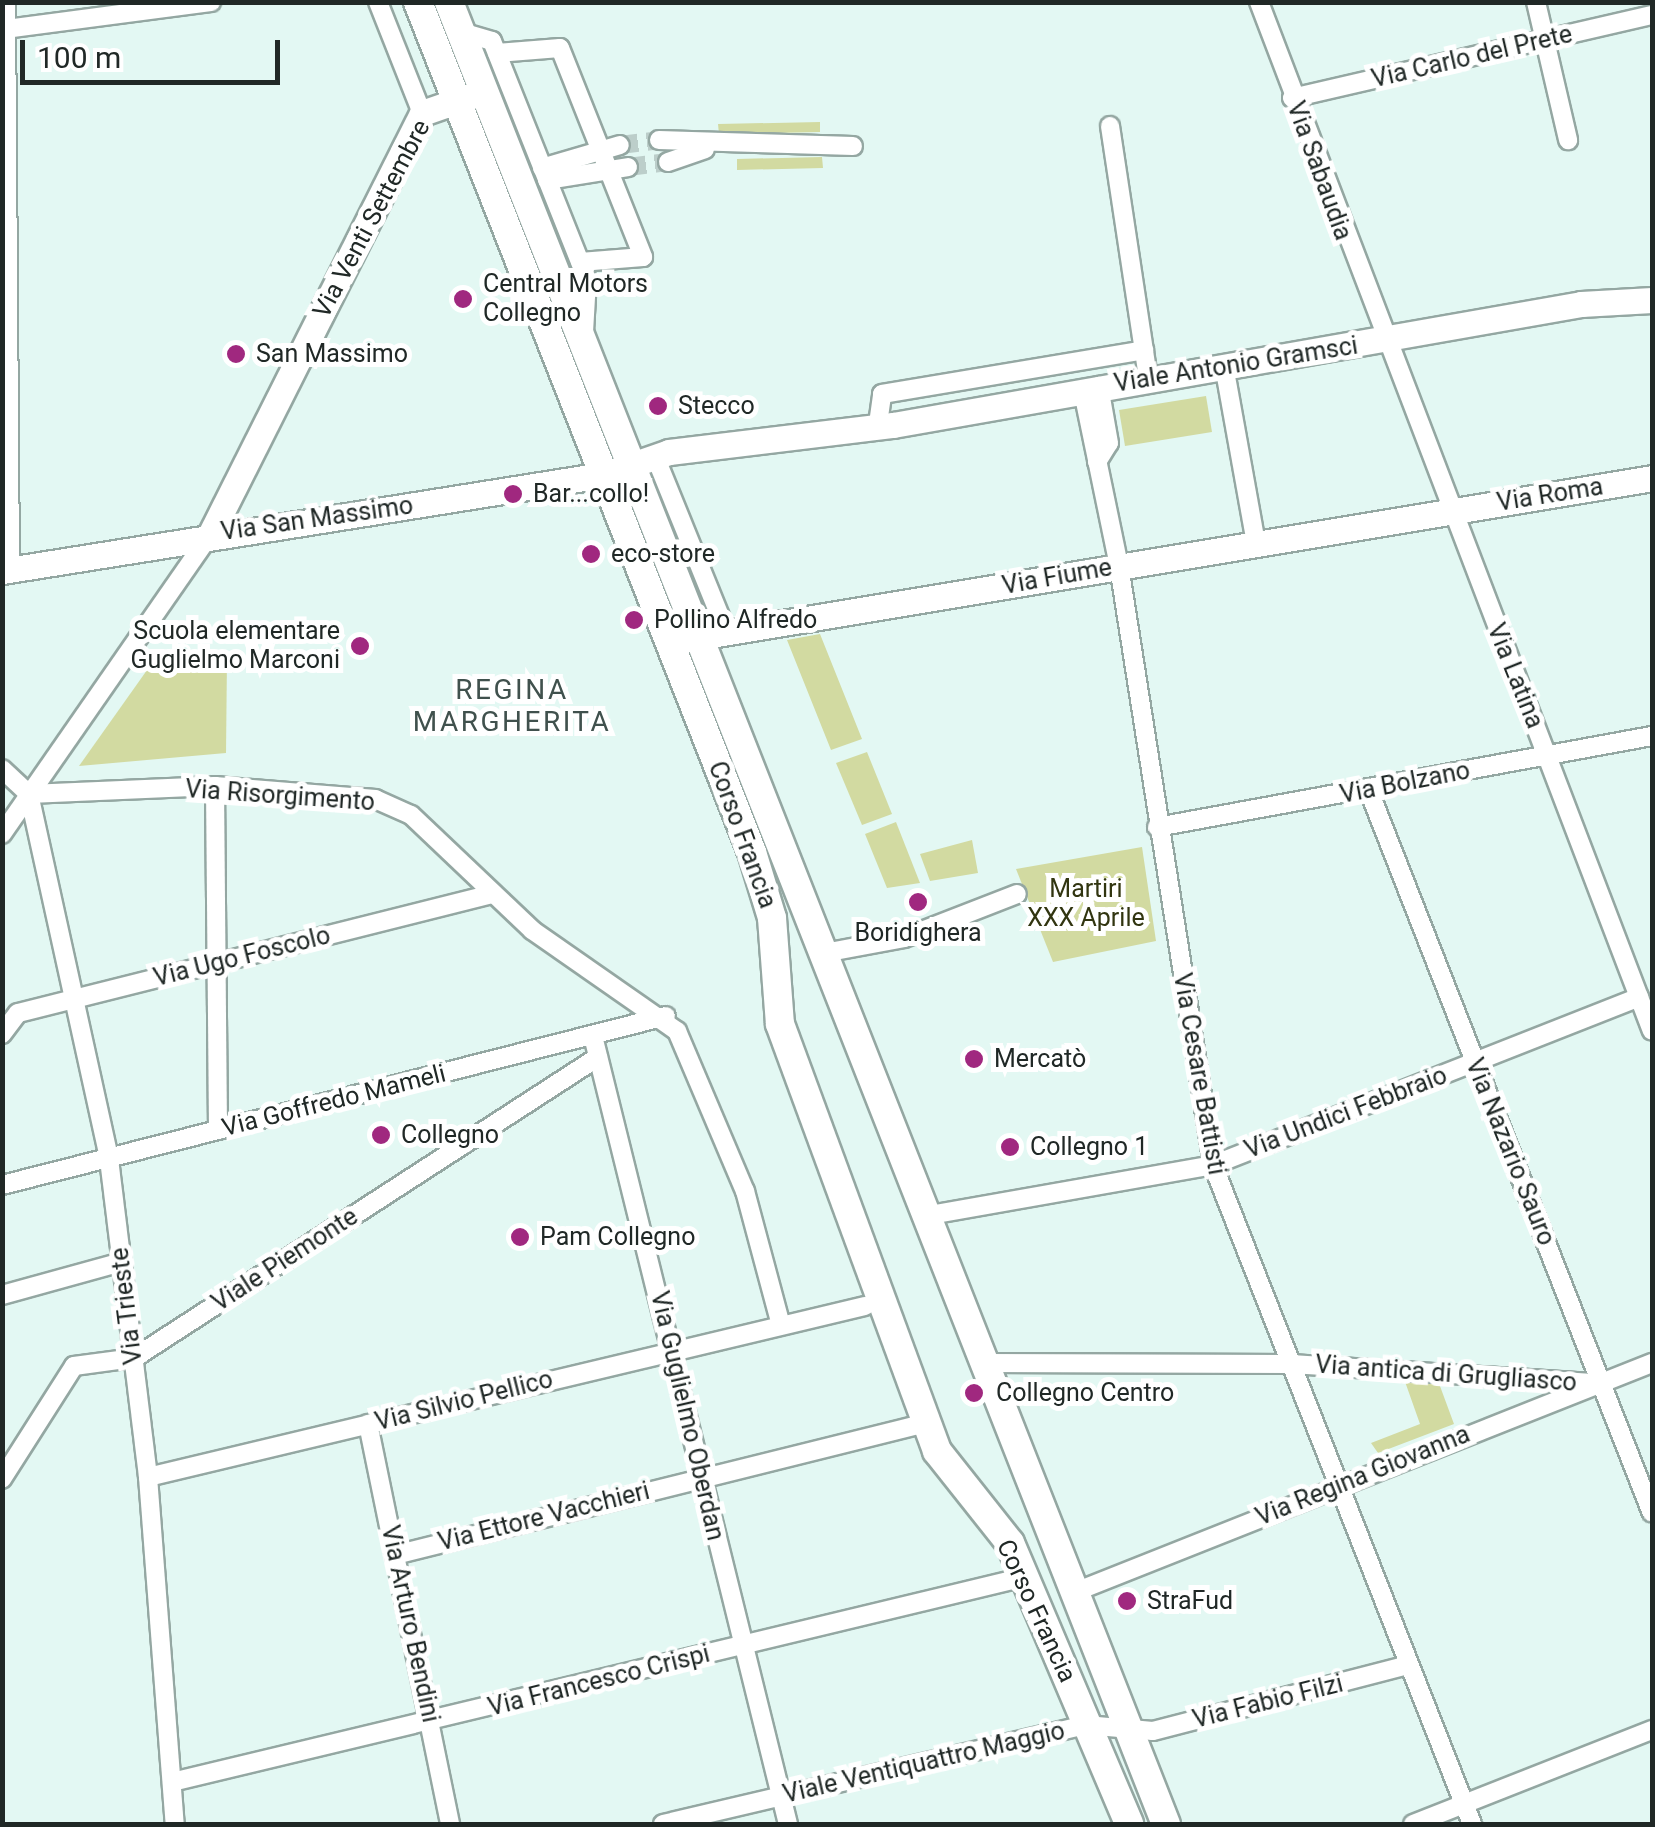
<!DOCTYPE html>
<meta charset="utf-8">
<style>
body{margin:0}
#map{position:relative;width:1655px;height:1827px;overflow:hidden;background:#e3f8f3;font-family:Roboto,sans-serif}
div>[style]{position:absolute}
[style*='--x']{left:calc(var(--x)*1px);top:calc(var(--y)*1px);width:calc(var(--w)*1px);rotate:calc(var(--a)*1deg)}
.green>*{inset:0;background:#d2daa1}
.street-tunnel>*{height:18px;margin-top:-9px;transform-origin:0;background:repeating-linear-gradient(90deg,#bcceca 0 18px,transparent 0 27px)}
.roads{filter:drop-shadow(2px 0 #94a7a2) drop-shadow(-2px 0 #94a7a2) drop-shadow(0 2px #94a7a2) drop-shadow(0 -2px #94a7a2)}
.street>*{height:18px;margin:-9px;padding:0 9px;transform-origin:9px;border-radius:9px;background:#fff}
.secondary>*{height:25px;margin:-12.5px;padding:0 12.5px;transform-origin:12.5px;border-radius:12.5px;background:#fff}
.primary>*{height:28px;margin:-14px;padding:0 14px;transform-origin:14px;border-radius:14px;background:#fff}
.dots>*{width:28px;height:28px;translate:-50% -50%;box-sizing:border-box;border:5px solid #fff;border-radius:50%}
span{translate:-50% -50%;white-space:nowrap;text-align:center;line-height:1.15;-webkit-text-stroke:10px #fff;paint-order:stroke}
.street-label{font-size:25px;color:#202826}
.poi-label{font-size:25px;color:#202826}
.left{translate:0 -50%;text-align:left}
.right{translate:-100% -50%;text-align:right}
.park-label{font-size:25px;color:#313510}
.neighbourhood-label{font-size:28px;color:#40514d;letter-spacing:2.5px}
.frame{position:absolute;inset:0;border:5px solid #202826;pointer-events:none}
.scale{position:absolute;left:20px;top:40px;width:260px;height:45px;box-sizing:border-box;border:5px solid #202826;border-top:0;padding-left:12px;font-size:30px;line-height:35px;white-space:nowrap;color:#202826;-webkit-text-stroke:8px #fff;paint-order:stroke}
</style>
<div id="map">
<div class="green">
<i style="clip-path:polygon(820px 122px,820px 132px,719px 134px,718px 124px)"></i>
<i style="clip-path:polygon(822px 157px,823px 168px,737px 170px,737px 159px)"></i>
<i style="clip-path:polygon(1206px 396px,1212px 432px,1125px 446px,1119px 410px)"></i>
<i style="clip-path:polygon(820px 634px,862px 739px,831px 750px,787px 640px)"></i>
<i style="clip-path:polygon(157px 656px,227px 657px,226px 753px,79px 766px)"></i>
<i style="clip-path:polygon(867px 752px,892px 814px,862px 825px,836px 763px)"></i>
<i style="clip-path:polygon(896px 822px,920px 883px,887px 888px,865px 834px)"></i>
<i style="clip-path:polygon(972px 840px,978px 873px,930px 881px,920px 854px)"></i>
<i style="clip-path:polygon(1142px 847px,1156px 941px,1053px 962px,1016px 869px)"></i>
<i style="clip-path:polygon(1403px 1376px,1437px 1378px,1454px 1424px,1378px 1453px,1371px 1443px,1420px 1424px)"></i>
</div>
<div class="street-tunnel">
<i style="--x:620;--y:145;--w:39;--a:-7"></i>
<i style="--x:628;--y:167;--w:40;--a:-7.1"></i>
</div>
<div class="roads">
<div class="street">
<i style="--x:6;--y:2;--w:567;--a:89.6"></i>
<i style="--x:378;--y:2;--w:119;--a:68.4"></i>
<i style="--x:1259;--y:2;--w:1101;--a:69.1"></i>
<i style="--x:1536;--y:2;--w:142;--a:76.9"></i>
<i style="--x:6;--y:29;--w:207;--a:-7.5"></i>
<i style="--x:461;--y:32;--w:32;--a:16"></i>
<i style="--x:492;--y:41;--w:257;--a:68.3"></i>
<i style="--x:587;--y:280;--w:52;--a:93.3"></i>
<i style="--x:497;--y:53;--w:63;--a:-4.5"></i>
<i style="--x:560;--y:48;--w:225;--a:68.3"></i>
<i style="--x:643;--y:257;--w:63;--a:175.5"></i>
<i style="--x:1292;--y:98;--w:369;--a:-13"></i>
<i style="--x:1110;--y:126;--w:255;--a:81.4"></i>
<i style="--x:659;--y:140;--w:194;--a:1.8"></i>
<i style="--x:668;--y:162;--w:39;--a:-19"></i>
<i style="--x:542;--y:168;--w:81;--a:-16.4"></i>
<i style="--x:547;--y:180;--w:82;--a:-9.1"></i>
<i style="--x:1225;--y:371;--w:176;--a:79.8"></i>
<i style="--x:1083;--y:392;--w:178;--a:78.3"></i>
<i style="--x:1119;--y:566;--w:606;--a:81.08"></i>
<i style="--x:1213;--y:1165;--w:708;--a:68.54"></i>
<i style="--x:878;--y:424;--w:30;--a:-82"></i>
<i style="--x:882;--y:394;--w:266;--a:-9.5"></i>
<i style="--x:655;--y:456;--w:191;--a:67.9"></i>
<i style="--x:1097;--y:462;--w:22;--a:-58"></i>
<i style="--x:1109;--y:443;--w:58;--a:-100"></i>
<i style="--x:2;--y:769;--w:37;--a:43"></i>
<i style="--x:29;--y:794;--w:374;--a:77.6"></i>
<i style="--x:109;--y:1159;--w:320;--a:83"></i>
<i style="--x:148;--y:1477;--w:348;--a:85.6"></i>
<i style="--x:215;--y:786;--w:344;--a:89.5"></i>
<i style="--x:1369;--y:791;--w:775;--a:68.6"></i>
<i style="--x:29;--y:794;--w:186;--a:-2.5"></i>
<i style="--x:215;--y:786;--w:161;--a:4.6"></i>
<i style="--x:375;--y:799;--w:39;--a:24"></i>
<i style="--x:411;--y:815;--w:167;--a:43.5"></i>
<i style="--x:532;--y:930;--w:177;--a:34.9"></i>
<i style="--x:677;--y:1031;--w:174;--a:67"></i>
<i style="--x:745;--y:1191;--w:139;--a:75"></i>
<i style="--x:1157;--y:827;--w:503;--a:-10.42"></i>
<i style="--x:2;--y:834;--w:364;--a:-55.2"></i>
<i style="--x:824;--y:953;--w:81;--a:-10.6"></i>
<i style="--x:904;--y:938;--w:121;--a:-21.3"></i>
<i style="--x:2;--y:1034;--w:26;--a:-53"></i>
<i style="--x:18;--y:1013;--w:489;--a:-14.1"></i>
<i style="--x:593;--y:1036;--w:812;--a:76.1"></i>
<i style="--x:2;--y:1185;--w:685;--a:-14.28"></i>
<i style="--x:924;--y:1216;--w:293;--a:-10"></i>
<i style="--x:1213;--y:1165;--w:458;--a:-21.5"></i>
<i style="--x:2;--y:1295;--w:124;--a:-15.4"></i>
<i style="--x:984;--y:1363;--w:307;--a:0.2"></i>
<i style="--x:1291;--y:1364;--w:306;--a:3.6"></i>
<i style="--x:368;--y:1424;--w:408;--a:78.4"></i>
<i style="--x:148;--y:1477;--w:737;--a:-13.41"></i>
<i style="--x:2;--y:1479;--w:134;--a:-57.5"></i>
<i style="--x:74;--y:1366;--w:61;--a:-7.6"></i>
<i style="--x:134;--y:1358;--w:553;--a:-32.97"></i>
<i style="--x:395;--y:1555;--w:547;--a:-13.96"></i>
<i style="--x:1075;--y:1592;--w:621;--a:-21.65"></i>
<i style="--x:172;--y:1782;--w:877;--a:-13.51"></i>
<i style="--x:663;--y:1824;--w:434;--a:-13.2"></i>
<i style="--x:1086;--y:1725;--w:67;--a:5.1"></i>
<i style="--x:1153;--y:1731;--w:264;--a:-14.5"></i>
<i style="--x:1413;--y:1824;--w:257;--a:-21.5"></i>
</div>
<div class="secondary">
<i style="--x:210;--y:535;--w:472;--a:-63.3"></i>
<i style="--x:422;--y:113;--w:55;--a:-19.1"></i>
<i style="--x:2;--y:571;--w:609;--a:-9.08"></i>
<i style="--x:603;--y:475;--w:70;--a:-19.2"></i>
<i style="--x:669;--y:452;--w:226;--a:-6.9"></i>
<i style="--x:893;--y:425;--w:699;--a:-9.97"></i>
<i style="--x:1581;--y:304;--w:71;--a:-3.2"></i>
<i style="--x:681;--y:640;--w:984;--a:-9.47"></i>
</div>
<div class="primary">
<i style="--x:418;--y:2;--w:913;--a:68.55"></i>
<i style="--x:752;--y:852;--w:69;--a:73.1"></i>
<i style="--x:772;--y:918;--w:106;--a:85.7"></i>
<i style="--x:780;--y:1024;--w:455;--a:69.8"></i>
<i style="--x:937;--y:1451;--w:117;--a:51.6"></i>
<i style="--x:1010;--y:1543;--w:305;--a:67"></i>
<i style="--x:449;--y:2;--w:1958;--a:68.52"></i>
</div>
</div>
<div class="dots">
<i style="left:463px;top:299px;background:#a0287f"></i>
<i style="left:236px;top:354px;background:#a0287f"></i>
<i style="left:658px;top:406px;background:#a0287f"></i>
<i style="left:513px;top:494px;background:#a0287f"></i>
<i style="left:591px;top:554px;background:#a0287f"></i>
<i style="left:634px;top:620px;background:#a0287f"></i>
<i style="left:360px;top:646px;background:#a0287f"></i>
<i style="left:918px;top:902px;background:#a0287f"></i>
<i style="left:974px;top:1059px;background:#a0287f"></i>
<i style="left:381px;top:1135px;background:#a0287f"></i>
<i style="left:1010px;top:1147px;background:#a0287f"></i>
<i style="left:520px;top:1237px;background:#a0287f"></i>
<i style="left:974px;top:1393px;background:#a0287f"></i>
<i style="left:1127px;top:1601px;background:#a0287f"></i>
</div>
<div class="street-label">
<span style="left:1472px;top:57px;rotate:-13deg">Via Carlo del Prete</span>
<span style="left:1319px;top:171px;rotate:70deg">Via Sabaudia</span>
<span style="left:372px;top:219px;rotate:-62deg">Via Venti Settembre</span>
<span style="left:1236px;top:365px;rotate:-9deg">Viale Antonio Gramsci</span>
<span style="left:1550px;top:495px;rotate:-9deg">Via Roma</span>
<span style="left:317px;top:519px;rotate:-8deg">Via San Massimo</span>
<span style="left:1057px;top:577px;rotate:-10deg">Via Fiume</span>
<span style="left:1515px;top:676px;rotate:68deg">Via Latina</span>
<span style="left:1405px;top:783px;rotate:-11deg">Via Bolzano</span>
<span style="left:280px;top:796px;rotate:4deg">Via Risorgimento</span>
<span style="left:742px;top:835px;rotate:70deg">Corso Francia</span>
<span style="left:242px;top:957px;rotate:-14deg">Via Ugo Foscolo</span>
<span style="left:1199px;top:1074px;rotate:80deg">Via Cesare Battisti</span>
<span style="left:334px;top:1101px;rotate:-14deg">Via Goffredo Mameli</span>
<span style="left:1346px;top:1113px;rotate:-21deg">Via Undici Febbraio</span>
<span style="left:1510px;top:1152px;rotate:68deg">Via Nazario Sauro</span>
<span style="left:285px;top:1260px;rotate:-33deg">Viale Piemonte</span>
<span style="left:127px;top:1306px;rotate:-97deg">Via Trieste</span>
<span style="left:1446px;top:1374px;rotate:4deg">Via antica di Grugliasco</span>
<span style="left:464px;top:1401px;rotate:-14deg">Via Silvio Pellico</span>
<span style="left:687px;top:1416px;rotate:77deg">Via Guglielmo Oberdan</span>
<span style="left:1363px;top:1476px;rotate:-22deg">Via Regina Giovanna</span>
<span style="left:544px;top:1517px;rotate:-14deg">Via Ettore Vacchieri</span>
<span style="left:1036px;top:1611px;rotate:65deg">Corso Francia</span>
<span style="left:410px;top:1624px;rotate:78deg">Via Arturo Bendini</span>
<span style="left:599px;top:1681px;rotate:-14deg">Via Francesco Crispi</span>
<span style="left:1268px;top:1702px;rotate:-14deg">Via Fabio Filzi</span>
<span style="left:924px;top:1763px;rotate:-13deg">Viale Ventiquattro Maggio</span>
</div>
<div class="poi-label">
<span class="left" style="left:483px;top:299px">Central Motors<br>Collegno</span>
<span class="left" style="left:256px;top:354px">San Massimo</span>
<span class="left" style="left:678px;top:406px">Stecco</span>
<span class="left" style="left:533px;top:494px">Bar...collo!</span>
<span class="left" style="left:611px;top:554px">eco-store</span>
<span class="left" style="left:654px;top:620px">Pollino Alfredo</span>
<span class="right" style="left:340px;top:646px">Scuola elementare<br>Guglielmo Marconi</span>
<span style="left:918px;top:933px">Boridighera</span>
<span class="left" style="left:994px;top:1059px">Mercatò</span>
<span class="left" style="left:401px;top:1135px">Collegno</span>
<span class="left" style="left:1030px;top:1147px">Collegno 1</span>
<span class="left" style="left:540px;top:1237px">Pam Collegno</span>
<span class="left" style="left:996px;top:1393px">Collegno Centro</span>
<span class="left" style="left:1147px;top:1601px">StraFud</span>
</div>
<div class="park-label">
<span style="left:1086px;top:904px">Martiri<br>XXX Aprile</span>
</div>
<div class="neighbourhood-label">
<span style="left:512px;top:706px">REGINA<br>MARGHERITA</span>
</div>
<div class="frame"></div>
<div class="scale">100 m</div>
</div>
